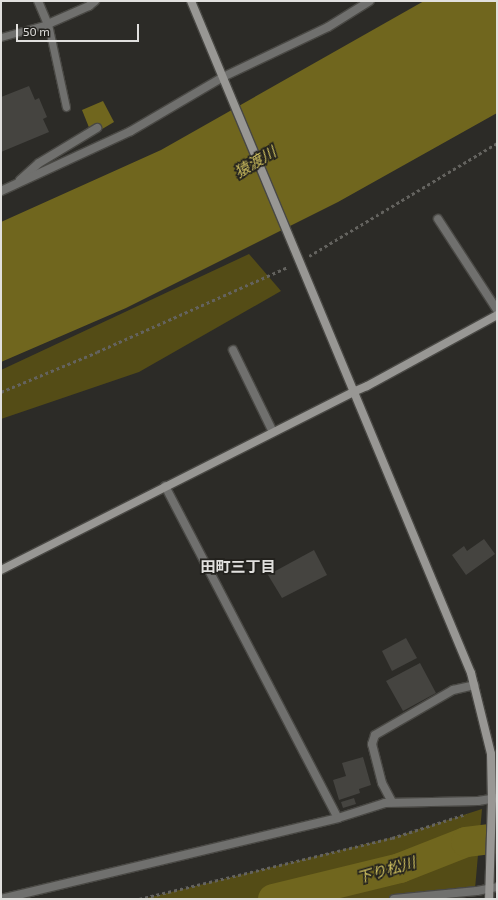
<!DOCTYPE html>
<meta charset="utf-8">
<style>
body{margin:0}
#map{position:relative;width:498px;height:900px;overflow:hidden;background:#2c2b27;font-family:"Exo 2","Noto Sans JP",sans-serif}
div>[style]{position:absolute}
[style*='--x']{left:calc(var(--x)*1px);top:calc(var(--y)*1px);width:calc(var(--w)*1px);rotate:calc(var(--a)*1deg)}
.green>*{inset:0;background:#544c16}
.water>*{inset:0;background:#70661e}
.river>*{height:30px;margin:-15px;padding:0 15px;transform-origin:15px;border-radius:15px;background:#70661e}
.building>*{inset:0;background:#454440}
.path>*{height:2.5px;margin-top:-1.25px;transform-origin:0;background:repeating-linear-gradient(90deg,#64635f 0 3px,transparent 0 6px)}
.roads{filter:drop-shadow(1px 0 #494844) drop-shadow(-1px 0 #494844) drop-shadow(0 1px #494844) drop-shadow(0 -1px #494844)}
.lane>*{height:7px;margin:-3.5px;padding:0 3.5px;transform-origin:3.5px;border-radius:3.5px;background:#70706e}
.street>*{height:8px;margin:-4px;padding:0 4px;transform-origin:4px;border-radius:4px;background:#70706e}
.secondary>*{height:8px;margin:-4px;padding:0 4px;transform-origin:4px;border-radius:4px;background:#989794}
span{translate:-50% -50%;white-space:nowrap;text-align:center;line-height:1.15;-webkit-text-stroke:3.5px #22211d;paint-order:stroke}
.water-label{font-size:15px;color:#d2c360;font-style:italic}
.neighbourhood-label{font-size:15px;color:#e1e0de;font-weight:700}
.frame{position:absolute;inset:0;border:2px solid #e1e0de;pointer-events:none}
.scale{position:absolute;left:16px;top:24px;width:123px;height:18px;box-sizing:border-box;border:2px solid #e1e0de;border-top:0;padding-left:5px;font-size:12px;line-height:14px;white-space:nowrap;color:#e1e0de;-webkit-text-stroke:3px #22211d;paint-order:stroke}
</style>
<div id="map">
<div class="green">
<i style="clip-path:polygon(249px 254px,281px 291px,139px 372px,1px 419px,1px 370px)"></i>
<i style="clip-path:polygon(482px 809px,475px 889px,394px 899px,143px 899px,398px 836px)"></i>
</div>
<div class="water">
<i style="clip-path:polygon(424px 1px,497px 1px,497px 113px,338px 202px,126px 308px,1px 362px,1px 222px,161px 150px)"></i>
<i style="clip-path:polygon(103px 101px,114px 122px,92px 135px,82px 110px)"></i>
</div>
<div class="river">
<i style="--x:273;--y:899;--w:131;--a:-13.7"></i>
<i style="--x:400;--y:868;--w:71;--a:-21.5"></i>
<i style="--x:466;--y:842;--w:31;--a:-7"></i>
</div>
<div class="building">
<i style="clip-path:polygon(29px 86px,35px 100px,39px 98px,47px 117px,43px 119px,49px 132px,1px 152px,1px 97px)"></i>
<i style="clip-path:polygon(484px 539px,495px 554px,466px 575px,452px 555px,464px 546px,467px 551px)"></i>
<i style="clip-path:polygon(314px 550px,327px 575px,282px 598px,268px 575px)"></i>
<i style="clip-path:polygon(406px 638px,417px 658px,392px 671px,382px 651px)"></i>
<i style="clip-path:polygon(420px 663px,436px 693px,403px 711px,386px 681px)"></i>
<i style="clip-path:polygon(363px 757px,371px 785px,359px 789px,360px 793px,339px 800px,333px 780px,346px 776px,342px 763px)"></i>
<i style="clip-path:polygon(354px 798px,356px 804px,343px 808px,341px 802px)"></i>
</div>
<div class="path">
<i style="--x:309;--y:256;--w:219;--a:-31"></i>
<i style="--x:1;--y:392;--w:104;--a:-22.6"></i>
<i style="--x:97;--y:352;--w:209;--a:-24"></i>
<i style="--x:139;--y:899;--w:260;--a:-13.6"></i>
<i style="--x:392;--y:838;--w:78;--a:-18"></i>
</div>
<div class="roads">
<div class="lane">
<i style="--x:1;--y:37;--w:49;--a:-15.5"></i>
<i style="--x:48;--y:24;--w:85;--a:77.8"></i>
</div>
<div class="street">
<i style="--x:38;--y:1;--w:25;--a:67"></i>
<i style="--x:48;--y:24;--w:45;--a:-23.7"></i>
<i style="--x:89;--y:6;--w:8;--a:-40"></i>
<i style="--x:20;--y:180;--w:25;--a:-42"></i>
<i style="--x:39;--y:163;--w:68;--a:-31.1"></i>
<i style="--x:1;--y:191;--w:143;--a:-24.8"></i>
<i style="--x:131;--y:131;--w:107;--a:-30.4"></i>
<i style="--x:223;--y:77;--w:116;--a:-25.5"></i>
<i style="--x:328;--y:27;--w:49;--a:-31.8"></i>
<i style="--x:438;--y:219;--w:108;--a:57"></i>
<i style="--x:233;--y:350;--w:91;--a:64"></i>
<i style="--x:165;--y:486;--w:374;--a:62.5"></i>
<i style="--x:392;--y:802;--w:21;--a:-118"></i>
<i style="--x:382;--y:783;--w:40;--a:-104.4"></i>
<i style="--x:372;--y:744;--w:9;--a:-72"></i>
<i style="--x:375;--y:735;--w:90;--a:-30"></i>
<i style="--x:453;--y:690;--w:22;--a:-13"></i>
<i style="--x:1;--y:899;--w:347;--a:-13.5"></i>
<i style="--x:338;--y:818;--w:49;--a:-17.7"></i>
<i style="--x:385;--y:803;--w:93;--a:-1.2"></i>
<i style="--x:478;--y:801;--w:19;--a:-9"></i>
<i style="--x:394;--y:899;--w:83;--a:-5.5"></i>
<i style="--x:477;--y:891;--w:20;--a:-11"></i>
</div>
<div class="secondary">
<i style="--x:191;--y:1;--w:728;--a:67.38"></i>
<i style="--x:471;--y:673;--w:83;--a:76.1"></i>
<i style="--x:491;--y:754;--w:46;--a:88.8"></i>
<i style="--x:492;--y:800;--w:99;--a:91.7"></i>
<i style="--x:1;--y:570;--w:394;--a:-26.8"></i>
<i style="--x:353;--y:392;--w:15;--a:-23"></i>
<i style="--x:367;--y:386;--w:148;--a:-28.6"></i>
</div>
</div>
<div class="water-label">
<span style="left:255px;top:162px;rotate:-31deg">猿渡川</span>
<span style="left:386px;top:870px;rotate:-16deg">下り松川</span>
</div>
<div class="neighbourhood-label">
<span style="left:238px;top:567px">田町三丁目</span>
</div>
<div class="frame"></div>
<div class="scale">50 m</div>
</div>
